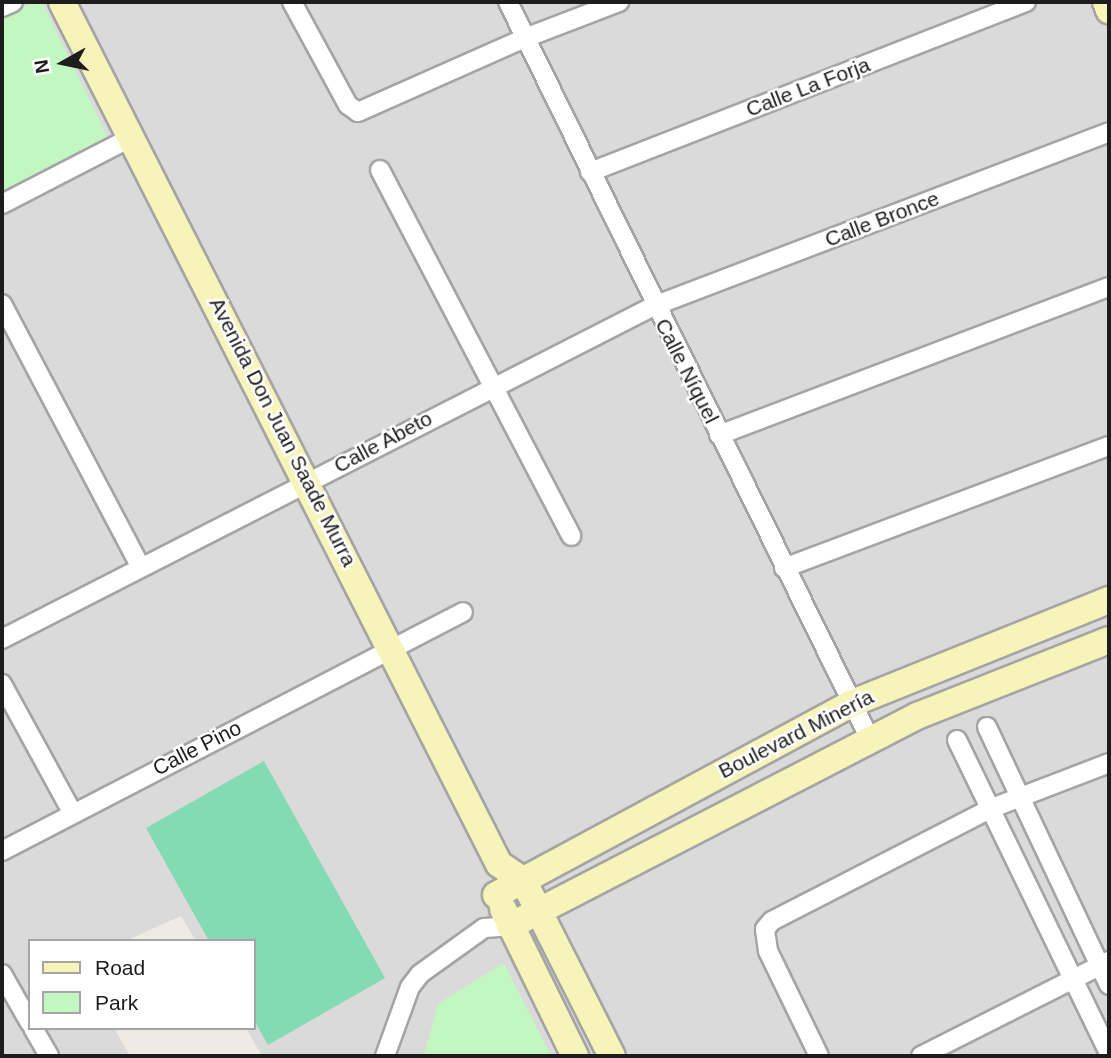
<!DOCTYPE html>
<meta charset="utf-8">
<style>
body{margin:0}
#map{position:relative;width:1111px;height:1058px;overflow:hidden;background:#eeeae4;font-family:Arial,sans-serif}
div>[style]{position:absolute}
[style*='--x']{left:calc(var(--x)*1px);top:calc(var(--y)*1px);width:calc(var(--w)*1px);rotate:calc(var(--a)*1deg)}
.residential>*{inset:0;background:#dbdada}
.park>*{inset:0;background:#c2f7c2}
.pitch>*{inset:0;background:#84dab2}
.roads{filter:drop-shadow(2px 0 #a4a4a4) drop-shadow(-2px 0 #a4a4a4) drop-shadow(0 2px #a4a4a4) drop-shadow(0 -2px #a4a4a4)}
.street>*{height:18px;margin:-9px;padding:0 9px;transform-origin:9px;border-radius:9px;background:#fff}
.secondary>*{height:26px;margin:-13px;padding:0 13px;transform-origin:13px;border-radius:13px;background:#f7f4b9}
span{translate:-50% -50%;white-space:nowrap;text-align:center;line-height:1.15;-webkit-text-stroke:5px #fff;paint-order:stroke}
.street-label{font-size:21px;color:#1d1d1d}
.frame{position:absolute;inset:0;border:4px solid #1d1d1d;pointer-events:none}
.legend{position:absolute;left:28px;top:939px;width:228px;height:91px;box-sizing:border-box;background:#fff;border:2px solid #a5a5a5;margin:0;padding:9px 12px;list-style:none;font-size:21px;color:#1d1d1d}
.legend li{display:flex;align-items:center;gap:14px;height:35px}
.legend b{width:35px;border:2px solid #a5a5a5}
.north{position:absolute;left:28px;top:28px;width:70px;height:70px;-webkit-text-stroke:5px #fff;paint-order:stroke;rotate:261deg;font-size:19px;font-weight:700;line-height:28px;text-align:center;color:#1d1d1d}
.north::after{content:'';display:block;margin:auto;width:24px;height:32px;background:#1d1d1d;clip-path:polygon(50% 0,100% 100%,50% 72%,0 100%)}
</style>
<div id="map">
<div class="residential">
<i style="clip-path:polygon(2px 2px,1109px 2px,1109px 1056px,262px 1056px,246px 1028px,254px 1028px,254px 941px,196px 941px,181px 916px,125px 941px,30px 941px,30px 1028px,114px 1028px,130px 1056px,2px 1056px)"></i>
</div>
<div class="park">
<i style="clip-path:polygon(33px 2px,42px 2px,108px 138px,2px 193px,2px 18px)"></i>
<i style="clip-path:polygon(504px 963px,551px 1056px,424px 1056px,438px 1004px)"></i>
</div>
<div class="pitch">
<i style="clip-path:polygon(264px 761px,385px 978px,268px 1045px,254px 1020px,254px 941px,209px 941px,146px 828px)"></i>
</div>
<div class="roads">
<div class="street">
<i style="--x:292;--y:2;--w:117;--a:61.5"></i>
<i style="--x:348;--y:105;--w:12;--a:35"></i>
<i style="--x:358;--y:112;--w:183;--a:-23.9"></i>
<i style="--x:525;--y:38;--w:101;--a:-21"></i>
<i style="--x:508;--y:2;--w:821;--a:63.84"></i>
<i style="--x:2;--y:7;--w:12;--a:-24"></i>
<i style="--x:380;--y:170;--w:413;--a:62.4"></i>
<i style="--x:590;--y:172;--w:468;--a:-21.3"></i>
<i style="--x:2;--y:204;--w:146;--a:-27.3"></i>
<i style="--x:2;--y:304;--w:296;--a:62.2"></i>
<i style="--x:719;--y:435;--w:417;--a:-20.8"></i>
<i style="--x:784;--y:568;--w:347;--a:-20.6"></i>
<i style="--x:2;--y:639;--w:732;--a:-27.06"></i>
<i style="--x:654;--y:306;--w:487;--a:-20.9"></i>
<i style="--x:2;--y:684;--w:146;--a:61.3"></i>
<i style="--x:987;--y:727;--w:285;--a:64.7"></i>
<i style="--x:957;--y:740;--w:348;--a:64.1"></i>
<i style="--x:2;--y:851;--w:519;--a:-27.4"></i>
<i style="--x:2;--y:974;--w:56;--a:60.3"></i>
<i style="--x:33;--y:1028;--w:32;--a:60"></i>
<i style="--x:385;--y:1056;--w:73;--a:-70.1"></i>
<i style="--x:410;--y:987;--w:16;--a:-52"></i>
<i style="--x:420;--y:974;--w:79;--a:-35.7"></i>
<i style="--x:484;--y:928;--w:26;--a:-4"></i>
<i style="--x:819;--y:1056;--w:117;--a:-115.9"></i>
<i style="--x:768;--y:951;--w:22;--a:-98"></i>
<i style="--x:765;--y:929;--w:11;--a:-49"></i>
<i style="--x:772;--y:921;--w:247;--a:-27.2"></i>
<i style="--x:992;--y:808;--w:125;--a:-21"></i>
<i style="--x:921;--y:1056;--w:211;--a:-26.8"></i>
</div>
<div class="secondary">
<i style="--x:62;--y:2;--w:966;--a:63.12"></i>
<i style="--x:499;--y:864;--w:29;--a:34"></i>
<i style="--x:523;--y:880;--w:197;--a:63.2"></i>
<i style="--x:1106;--y:2;--w:9;--a:69"></i>
<i style="--x:496;--y:895;--w:402;--a:-28.3"></i>
<i style="--x:850;--y:704;--w:279;--a:-21.9"></i>
<i style="--x:503;--y:909;--w:164;--a:63.9"></i>
<i style="--x:510;--y:926;--w:458;--a:-27.3"></i>
<i style="--x:917;--y:716;--w:206;--a:-21.6"></i>
</div>
</div>
<div class="street-label">
<span style="left:808px;top:87px;rotate:-21deg">Calle La Forja</span>
<span style="left:882px;top:219px;rotate:-21deg">Calle Bronce</span>
<span style="left:687px;top:371px;rotate:63deg">Calle Níquel</span>
<span style="left:283px;top:432px;rotate:63deg">Avenida Don Juan Saade Murra</span>
<span style="left:383px;top:442px;rotate:-28deg">Calle Abeto</span>
<span style="left:796px;top:734px;rotate:-27deg">Boulevard Minería</span>
<span style="left:197px;top:748px;rotate:-27deg">Calle Pino</span>
</div>
<div class="frame"></div>
<ul class="legend">
<li><b style="height:9px;background:#f7f4b9"></b>Road</li>
<li><b style="height:19px;background:#c2f7c2"></b>Park</li>
</ul>
<div class="north">N</div>
</div>
